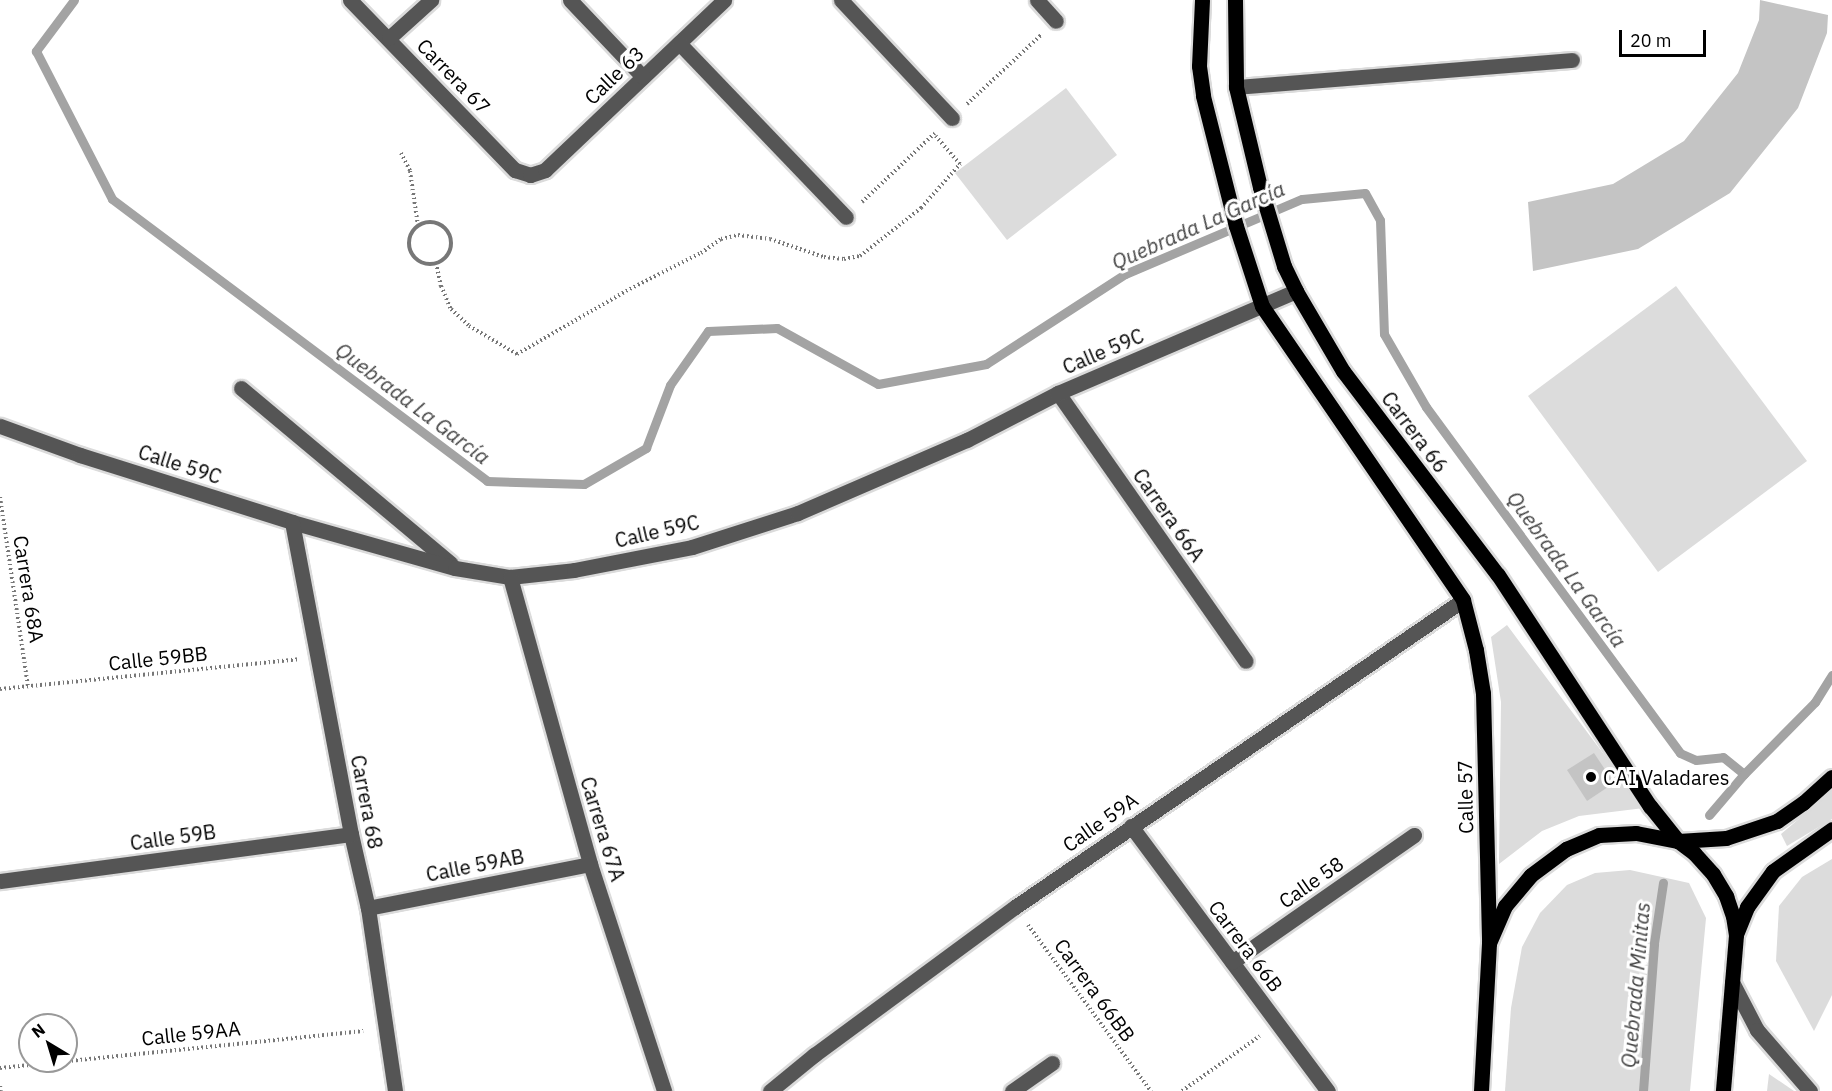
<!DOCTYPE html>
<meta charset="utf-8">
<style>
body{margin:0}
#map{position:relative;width:1832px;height:1091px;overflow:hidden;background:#fff;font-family:"IBM Plex Sans",sans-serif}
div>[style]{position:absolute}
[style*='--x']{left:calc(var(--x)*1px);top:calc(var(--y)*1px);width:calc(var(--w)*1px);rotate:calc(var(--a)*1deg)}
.green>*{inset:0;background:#dcdcdc}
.stream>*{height:9px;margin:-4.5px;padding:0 4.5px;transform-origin:4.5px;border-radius:4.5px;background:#a3a3a3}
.building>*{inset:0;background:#c4c4c4}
.path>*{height:4px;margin-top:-2px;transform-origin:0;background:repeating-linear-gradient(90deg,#777 0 1.5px,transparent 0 4.5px)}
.path>.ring{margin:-2px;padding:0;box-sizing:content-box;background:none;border:4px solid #777;border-radius:50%}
.roads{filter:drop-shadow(2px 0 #dbdbdb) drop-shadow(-2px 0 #dbdbdb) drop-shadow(0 2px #dbdbdb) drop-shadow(0 -2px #dbdbdb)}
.minor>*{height:15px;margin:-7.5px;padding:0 7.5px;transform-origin:7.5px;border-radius:7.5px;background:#555}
.major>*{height:15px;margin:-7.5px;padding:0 7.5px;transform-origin:7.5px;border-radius:7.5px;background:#000}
.dots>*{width:16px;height:16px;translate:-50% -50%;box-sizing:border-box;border:3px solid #fff;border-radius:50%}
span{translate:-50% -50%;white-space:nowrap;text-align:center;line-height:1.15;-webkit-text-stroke:6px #fff;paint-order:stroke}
.street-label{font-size:20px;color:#000}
.poi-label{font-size:20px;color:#000}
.left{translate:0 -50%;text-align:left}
.water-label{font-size:21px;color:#444;font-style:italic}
.north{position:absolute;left:18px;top:1013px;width:60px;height:60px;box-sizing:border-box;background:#fff;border:2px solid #999;border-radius:50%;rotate:322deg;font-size:16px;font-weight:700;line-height:24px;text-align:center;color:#000}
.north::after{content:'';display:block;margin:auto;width:21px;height:27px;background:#000;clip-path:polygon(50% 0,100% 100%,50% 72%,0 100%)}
.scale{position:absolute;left:1619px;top:30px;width:87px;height:27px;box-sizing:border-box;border:3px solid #000;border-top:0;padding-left:8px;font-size:18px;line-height:21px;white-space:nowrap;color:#000;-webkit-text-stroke:4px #fff;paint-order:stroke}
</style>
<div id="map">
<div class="green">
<i style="clip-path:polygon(1066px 88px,1117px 155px,1007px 240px,955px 173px)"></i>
<i style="clip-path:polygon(1676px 286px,1807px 461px,1658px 572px,1528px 396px)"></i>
<i style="clip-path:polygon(1507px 625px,1644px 808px,1579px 816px,1542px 831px,1499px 864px,1501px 702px,1491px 637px)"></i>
<i style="clip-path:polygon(1832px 791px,1832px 819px,1787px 846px,1781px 834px)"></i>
<i style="clip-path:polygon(1832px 859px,1832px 995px,1814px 1031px,1776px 961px,1779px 906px,1802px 877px)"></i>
<i style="clip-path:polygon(1630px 870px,1689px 883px,1706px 918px,1690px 1091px,1505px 1091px,1511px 1008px,1522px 947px,1540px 913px,1567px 885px,1595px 873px)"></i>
<i style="clip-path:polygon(1769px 1074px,1794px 1091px,1767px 1091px)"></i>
</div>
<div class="stream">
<i style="--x:74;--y:0;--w:64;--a:126.7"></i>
<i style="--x:36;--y:51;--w:166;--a:62.8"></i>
<i style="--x:112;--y:199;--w:469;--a:36.9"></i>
<i style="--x:487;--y:481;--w:97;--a:1.8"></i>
<i style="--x:584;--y:484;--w:72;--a:-30.1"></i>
<i style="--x:646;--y:448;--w:67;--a:-69.1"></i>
<i style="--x:670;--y:385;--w:66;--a:-54.9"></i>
<i style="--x:708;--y:331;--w:69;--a:-2.5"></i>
<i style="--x:777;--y:328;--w:115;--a:29"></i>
<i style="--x:878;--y:384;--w:110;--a:-10.5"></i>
<i style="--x:986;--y:364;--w:166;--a:-32.9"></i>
<i style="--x:1125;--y:274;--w:192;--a:-23"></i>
<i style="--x:1302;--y:199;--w:63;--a:-5.4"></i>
<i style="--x:1365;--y:193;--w:31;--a:61"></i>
<i style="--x:1380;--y:220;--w:114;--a:88"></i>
<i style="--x:1384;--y:334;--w:84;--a:60.1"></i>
<i style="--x:1426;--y:407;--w:429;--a:53.7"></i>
<i style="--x:1680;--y:753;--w:17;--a:24"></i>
<i style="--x:1696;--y:760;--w:27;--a:-6"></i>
<i style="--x:1723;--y:757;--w:27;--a:39"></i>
<i style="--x:1709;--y:815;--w:54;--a:-49.5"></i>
<i style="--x:1744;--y:774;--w:101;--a:-45.4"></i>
<i style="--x:1815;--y:702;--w:32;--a:-58"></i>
<i style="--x:1643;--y:1091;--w:148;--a:-85.7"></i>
<i style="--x:1654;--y:943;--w:61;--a:-81.5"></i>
</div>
<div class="building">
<i style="clip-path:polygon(1760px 0,1828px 15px,1827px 33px,1798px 108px,1730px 193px,1638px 249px,1533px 271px,1528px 202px,1613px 184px,1684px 141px,1738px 73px,1759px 20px)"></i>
<i style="clip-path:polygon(1594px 753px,1614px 783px,1587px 801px,1567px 770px)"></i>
</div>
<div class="path">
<i style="--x:967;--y:104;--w:101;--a:-43"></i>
<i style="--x:401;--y:153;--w:20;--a:63"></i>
<i style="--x:410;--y:171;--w:56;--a:81.7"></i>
<i style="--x:862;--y:202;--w:100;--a:-43.4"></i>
<i class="ring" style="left:409px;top:222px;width:38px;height:38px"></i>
<i style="--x:436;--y:263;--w:24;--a:78"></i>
<i style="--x:441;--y:286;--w:25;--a:67"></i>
<i style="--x:451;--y:309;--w:25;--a:43"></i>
<i style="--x:469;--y:326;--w:56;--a:30.3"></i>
<i style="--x:517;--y:354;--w:126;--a:-30"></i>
<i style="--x:626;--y:291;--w:84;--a:-26.9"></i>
<i style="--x:701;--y:253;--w:24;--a:-35"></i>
<i style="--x:721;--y:239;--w:17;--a:-13"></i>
<i style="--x:738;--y:235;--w:32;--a:7"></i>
<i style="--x:770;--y:239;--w:57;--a:18.4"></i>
<i style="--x:824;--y:257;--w:20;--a:6"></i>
<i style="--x:844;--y:259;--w:16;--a:-11"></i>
<i style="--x:860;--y:256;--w:78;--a:-38.2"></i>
<i style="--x:921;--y:208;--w:59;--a:-48.4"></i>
<i style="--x:960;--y:164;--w:37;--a:-131"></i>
<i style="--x:0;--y:497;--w:191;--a:81.6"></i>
<i style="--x:0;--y:689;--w:300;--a:-5.7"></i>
<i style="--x:1028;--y:925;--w:207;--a:53.5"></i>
<i style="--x:0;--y:1068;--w:365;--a:-5.8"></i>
<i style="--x:0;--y:1086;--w:5;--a:79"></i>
<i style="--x:1182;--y:1091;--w:95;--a:-35.2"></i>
</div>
<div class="roads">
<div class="minor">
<i style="--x:350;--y:0;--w:237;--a:45.9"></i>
<i style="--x:515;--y:170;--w:16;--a:18"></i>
<i style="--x:530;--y:175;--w:16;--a:-18"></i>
<i style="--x:545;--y:170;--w:247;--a:-43.5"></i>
<i style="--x:570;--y:0;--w:106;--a:46.5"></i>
<i style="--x:841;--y:0;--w:162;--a:46.8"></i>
<i style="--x:1037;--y:0;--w:28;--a:48"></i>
<i style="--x:389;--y:38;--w:57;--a:-42.1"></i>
<i style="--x:679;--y:43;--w:241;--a:46.2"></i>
<i style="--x:1236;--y:87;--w:337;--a:-4.6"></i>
<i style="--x:241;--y:388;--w:273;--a:39.9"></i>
<i style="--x:1058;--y:393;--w:327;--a:55"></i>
<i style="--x:0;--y:426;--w:85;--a:19.9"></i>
<i style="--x:80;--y:455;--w:222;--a:17.5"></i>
<i style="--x:292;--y:522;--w:169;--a:15.8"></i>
<i style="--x:455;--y:568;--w:56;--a:9.3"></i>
<i style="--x:510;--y:577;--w:64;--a:-6.2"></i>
<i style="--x:574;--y:570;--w:120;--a:-11"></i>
<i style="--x:692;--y:547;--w:111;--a:-17.8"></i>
<i style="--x:798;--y:513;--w:184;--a:-23.4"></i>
<i style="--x:967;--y:440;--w:102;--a:-27.3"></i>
<i style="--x:1058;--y:393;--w:259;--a:-23.2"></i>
<i style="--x:292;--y:522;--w:318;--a:79.3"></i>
<i style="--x:351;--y:834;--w:76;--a:77.1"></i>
<i style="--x:368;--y:908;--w:185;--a:81.6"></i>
<i style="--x:510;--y:577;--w:298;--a:74.4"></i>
<i style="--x:590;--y:864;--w:239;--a:71.9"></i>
<i style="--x:1131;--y:826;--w:330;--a:53.4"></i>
<i style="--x:0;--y:881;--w:354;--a:-7.6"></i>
<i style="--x:368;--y:908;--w:226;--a:-11.2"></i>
<i style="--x:1232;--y:962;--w:222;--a:-34.9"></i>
<i style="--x:1732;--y:982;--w:54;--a:62.5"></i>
<i style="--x:1757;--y:1030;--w:81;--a:49"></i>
<i style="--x:770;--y:1091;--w:57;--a:-39.3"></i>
<i style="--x:814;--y:1055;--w:250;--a:-36.4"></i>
<i style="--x:1015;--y:907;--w:543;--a:-34.42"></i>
<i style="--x:1012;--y:1091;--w:49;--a:-35"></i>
</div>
<div class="major">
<i style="--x:1202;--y:0;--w:66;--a:92.6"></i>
<i style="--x:1199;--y:66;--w:30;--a:82"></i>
<i style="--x:1203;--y:96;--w:134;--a:75.8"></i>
<i style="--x:1236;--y:226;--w:84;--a:72"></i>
<i style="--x:1262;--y:306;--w:356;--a:55.6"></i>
<i style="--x:1463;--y:600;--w:52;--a:75.4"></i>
<i style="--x:1476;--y:650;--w:44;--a:80.8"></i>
<i style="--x:1483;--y:693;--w:250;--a:88.6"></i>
<i style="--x:1235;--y:0;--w:87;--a:89.3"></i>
<i style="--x:1236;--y:87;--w:103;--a:76.5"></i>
<i style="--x:1260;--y:187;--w:83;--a:73.1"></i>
<i style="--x:1284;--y:266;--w:28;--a:64"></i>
<i style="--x:1296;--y:291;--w:93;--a:59.6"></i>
<i style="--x:1343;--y:371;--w:256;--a:52.8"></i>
<i style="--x:1498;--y:575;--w:277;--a:56.7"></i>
<i style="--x:1650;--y:806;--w:45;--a:51.3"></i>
<i style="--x:1678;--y:841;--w:48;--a:-3.6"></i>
<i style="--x:1726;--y:838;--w:54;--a:-18.4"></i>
<i style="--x:1777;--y:821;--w:32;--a:-35"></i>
<i style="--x:1803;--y:803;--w:39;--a:-42"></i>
<i style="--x:1737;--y:932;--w:27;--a:-68"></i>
<i style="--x:1747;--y:907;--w:44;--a:-54.2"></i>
<i style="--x:1773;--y:871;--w:72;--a:-35.4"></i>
<i style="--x:1481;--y:1091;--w:148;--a:-86.9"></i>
<i style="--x:1489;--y:943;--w:40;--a:-66.6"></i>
<i style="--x:1505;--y:906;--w:40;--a:-50"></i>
<i style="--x:1531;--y:875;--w:44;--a:-36.6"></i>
<i style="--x:1566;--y:849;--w:36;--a:-23"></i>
<i style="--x:1599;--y:835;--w:37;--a:-3"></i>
<i style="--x:1636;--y:833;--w:43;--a:10.8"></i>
<i style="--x:1678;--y:841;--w:20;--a:37"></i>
<i style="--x:1694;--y:853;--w:28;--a:48"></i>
<i style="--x:1713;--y:874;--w:26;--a:59"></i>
<i style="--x:1726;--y:896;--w:21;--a:71"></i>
<i style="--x:1733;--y:916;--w:19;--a:81"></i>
<i style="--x:1736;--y:935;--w:157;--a:94.8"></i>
</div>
</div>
<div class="dots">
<i style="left:1591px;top:777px;background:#000"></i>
</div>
<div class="street-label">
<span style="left:614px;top:75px;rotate:-44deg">Calle 63</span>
<span style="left:454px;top:76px;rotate:46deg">Carrera 67</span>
<span style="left:1103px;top:351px;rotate:-23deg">Calle 59C</span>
<span style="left:1415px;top:432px;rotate:53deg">Carrera 66</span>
<span style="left:180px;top:464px;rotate:18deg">Calle 59C</span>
<span style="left:1169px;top:515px;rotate:55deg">Carrera 66A</span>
<span style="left:657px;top:531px;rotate:-13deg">Calle 59C</span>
<span style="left:29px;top:589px;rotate:81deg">Carrera 68A</span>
<span style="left:158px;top:658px;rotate:-6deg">Calle 59BB</span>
<span style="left:1465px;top:797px;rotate:-91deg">Calle 57</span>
<span style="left:367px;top:802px;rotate:79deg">Carrera 68</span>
<span style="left:1100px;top:822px;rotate:-35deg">Calle 59A</span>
<span style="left:603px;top:829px;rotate:73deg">Carrera 67A</span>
<span style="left:173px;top:837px;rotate:-8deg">Calle 59B</span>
<span style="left:475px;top:865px;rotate:-11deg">Calle 59AB</span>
<span style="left:1311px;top:882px;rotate:-35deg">Calle 58</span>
<span style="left:1246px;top:946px;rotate:53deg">Carrera 66B</span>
<span style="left:1095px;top:990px;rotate:54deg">Carrera 66BB</span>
<span style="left:191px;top:1033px;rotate:-6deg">Calle 59AA</span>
</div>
<div class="poi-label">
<span class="left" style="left:1603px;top:777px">CAI Valadares</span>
</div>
<div class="water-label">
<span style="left:1198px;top:225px;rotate:-24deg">Quebrada La García</span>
<span style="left:413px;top:403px;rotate:37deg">Quebrada La García</span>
<span style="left:1567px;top:569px;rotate:54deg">Quebrada La García</span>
<span style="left:1635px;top:985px;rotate:-85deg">Quebrada Minitas</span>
</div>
<div class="north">N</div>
<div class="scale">20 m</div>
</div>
